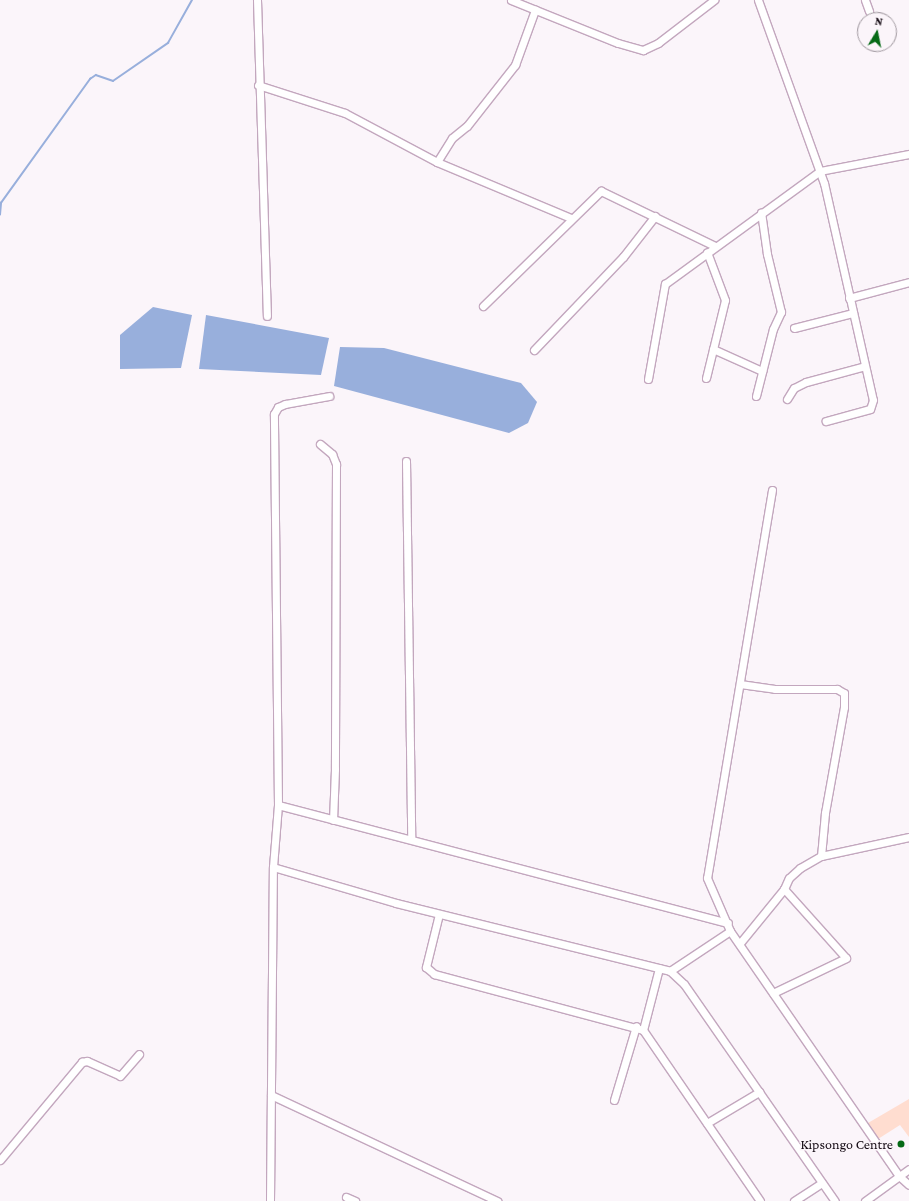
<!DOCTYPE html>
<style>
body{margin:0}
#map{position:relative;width:909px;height:1201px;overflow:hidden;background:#fbf5fa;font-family:"Crimson Pro",serif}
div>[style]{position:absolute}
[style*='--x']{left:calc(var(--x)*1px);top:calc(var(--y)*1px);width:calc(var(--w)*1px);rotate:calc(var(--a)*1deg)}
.green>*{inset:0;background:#ffddd0}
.water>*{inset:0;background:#98afdc}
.stream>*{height:1.5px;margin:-0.75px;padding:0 0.75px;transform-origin:0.75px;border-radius:0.75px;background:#98afdc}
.roads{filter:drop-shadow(1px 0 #c3a7be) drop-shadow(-1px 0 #c3a7be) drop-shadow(0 1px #c3a7be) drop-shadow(0 -1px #c3a7be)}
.minor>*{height:7px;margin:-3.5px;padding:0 3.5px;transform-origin:3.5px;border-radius:3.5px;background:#fff}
.dots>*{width:11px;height:11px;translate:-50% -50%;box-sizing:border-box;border:2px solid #fbf5fa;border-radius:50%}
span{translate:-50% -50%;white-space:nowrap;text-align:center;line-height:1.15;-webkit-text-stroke:3px #fbf5fa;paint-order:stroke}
.poi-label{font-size:14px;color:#150b14}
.right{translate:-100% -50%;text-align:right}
.north{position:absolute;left:857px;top:12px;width:40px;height:40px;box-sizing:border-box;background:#fbf5fa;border:1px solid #9f979e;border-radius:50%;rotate:10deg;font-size:11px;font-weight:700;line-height:16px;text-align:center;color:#150b14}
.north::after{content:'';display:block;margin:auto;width:14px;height:18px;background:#066a16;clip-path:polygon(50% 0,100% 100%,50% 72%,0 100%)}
</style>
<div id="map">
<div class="green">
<i style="clip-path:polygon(909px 1099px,909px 1137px,900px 1125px,878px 1139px,868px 1123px)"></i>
</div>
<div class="water">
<i style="clip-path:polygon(153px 307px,192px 315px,181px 368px,120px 369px,120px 335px)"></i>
<i style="clip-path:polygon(206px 315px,329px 338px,321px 375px,199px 369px)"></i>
<i style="clip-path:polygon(340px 347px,384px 348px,521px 383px,537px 402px,528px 423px,509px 433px,334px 386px)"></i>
</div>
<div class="stream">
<i style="--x:0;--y:215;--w:12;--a:-85"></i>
<i style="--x:1;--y:203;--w:153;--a:-54.3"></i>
<i style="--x:90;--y:79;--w:7;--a:-34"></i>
<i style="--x:96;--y:75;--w:18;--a:19"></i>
<i style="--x:113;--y:81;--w:67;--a:-34.6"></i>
<i style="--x:168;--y:43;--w:49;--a:-60.8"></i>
</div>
<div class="roads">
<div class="minor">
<i style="--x:257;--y:0;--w:316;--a:88.2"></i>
<i style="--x:511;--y:0;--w:115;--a:21.9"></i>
<i style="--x:618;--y:43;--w:26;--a:16"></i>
<i style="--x:643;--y:50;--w:17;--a:-25"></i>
<i style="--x:658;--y:43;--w:71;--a:-37.5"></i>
<i style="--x:758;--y:0;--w:195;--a:70.2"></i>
<i style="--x:824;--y:183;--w:222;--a:77.3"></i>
<i style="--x:873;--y:400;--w:9;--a:108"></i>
<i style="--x:870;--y:409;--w:46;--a:164.7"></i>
<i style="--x:865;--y:0;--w:12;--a:70"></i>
<i style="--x:258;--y:85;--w:91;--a:17.8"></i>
<i style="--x:345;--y:113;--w:104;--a:28"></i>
<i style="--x:437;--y:162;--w:145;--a:22.7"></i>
<i style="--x:437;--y:162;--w:28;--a:-58"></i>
<i style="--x:452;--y:138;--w:19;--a:-39"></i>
<i style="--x:467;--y:126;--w:78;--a:-51.8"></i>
<i style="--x:515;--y:65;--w:59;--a:-70"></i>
<i style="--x:849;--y:298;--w:62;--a:-14.9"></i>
<i style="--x:483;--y:306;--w:165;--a:-44.3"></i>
<i style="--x:601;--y:191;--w:127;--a:25.8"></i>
<i style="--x:794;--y:328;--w:61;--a:-14.3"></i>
<i style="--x:713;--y:349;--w:54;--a:24.2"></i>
<i style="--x:534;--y:350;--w:129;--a:-46.3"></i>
<i style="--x:623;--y:257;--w:52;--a:-52"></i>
<i style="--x:706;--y:378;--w:80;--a:-76.3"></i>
<i style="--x:725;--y:300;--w:51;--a:-110.6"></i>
<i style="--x:648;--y:379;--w:97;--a:-79.9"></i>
<i style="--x:665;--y:284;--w:192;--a:-36.1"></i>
<i style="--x:820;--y:171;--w:91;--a:-10.8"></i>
<i style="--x:756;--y:396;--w:69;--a:-75.8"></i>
<i style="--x:773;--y:329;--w:19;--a:-65"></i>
<i style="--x:781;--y:312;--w:60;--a:-103.6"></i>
<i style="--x:767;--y:254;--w:42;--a:-98.1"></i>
<i style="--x:787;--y:399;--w:13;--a:-58"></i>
<i style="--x:794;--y:388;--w:13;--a:-27"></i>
<i style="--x:806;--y:382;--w:61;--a:-15.2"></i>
<i style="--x:320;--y:444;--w:16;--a:40"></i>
<i style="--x:332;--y:454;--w:11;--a:68"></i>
<i style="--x:336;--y:464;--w:305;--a:90.2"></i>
<i style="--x:335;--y:769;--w:51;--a:92.2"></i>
<i style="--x:406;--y:461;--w:378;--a:89.2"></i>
<i style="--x:772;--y:490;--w:393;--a:99.5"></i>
<i style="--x:707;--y:878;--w:58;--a:66.5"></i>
<i style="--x:730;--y:931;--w:298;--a:55.4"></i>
<i style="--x:899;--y:1176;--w:13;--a:42"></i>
<i style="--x:740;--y:684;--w:35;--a:8"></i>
<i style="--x:775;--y:689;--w:62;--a:0"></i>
<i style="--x:837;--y:689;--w:8;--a:30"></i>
<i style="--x:844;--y:693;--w:14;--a:90"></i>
<i style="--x:844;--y:707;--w:108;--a:100.2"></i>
<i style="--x:825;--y:813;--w:43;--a:95.3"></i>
<i style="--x:278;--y:805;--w:465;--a:14.7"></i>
<i style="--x:273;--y:867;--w:128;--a:16.3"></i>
<i style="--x:396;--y:903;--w:282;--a:13.9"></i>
<i style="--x:670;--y:971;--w:19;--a:43"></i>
<i style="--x:684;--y:984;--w:264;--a:55.2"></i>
<i style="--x:439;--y:914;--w:55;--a:103.8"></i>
<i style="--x:426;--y:967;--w:11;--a:41"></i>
<i style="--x:434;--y:974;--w:216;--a:15"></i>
<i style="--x:643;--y:1030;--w:207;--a:55.6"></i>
<i style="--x:740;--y:943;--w:70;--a:-50.8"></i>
<i style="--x:784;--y:889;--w:12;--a:-66"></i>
<i style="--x:789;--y:878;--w:15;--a:-42"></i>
<i style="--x:800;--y:868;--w:24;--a:-30"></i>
<i style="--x:821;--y:856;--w:90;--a:-12.2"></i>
<i style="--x:670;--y:971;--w:72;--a:-33.7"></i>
<i style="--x:773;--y:993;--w:81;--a:-25.6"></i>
<i style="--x:846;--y:958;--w:93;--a:-131.9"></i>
<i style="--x:643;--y:1030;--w:64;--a:-75.5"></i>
<i style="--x:271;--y:1095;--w:250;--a:25.1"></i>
<i style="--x:614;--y:1100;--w:77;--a:-73.4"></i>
<i style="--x:707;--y:1123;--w:61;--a:-30.8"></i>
<i style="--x:0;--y:1160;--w:128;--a:-50.1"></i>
<i style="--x:82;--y:1062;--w:5;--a:-11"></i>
<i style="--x:87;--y:1061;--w:36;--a:24"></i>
<i style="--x:120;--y:1076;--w:29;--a:-49"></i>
<i style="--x:346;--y:1197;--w:10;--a:24"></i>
<i style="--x:270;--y:1201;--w:334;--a:-89.5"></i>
<i style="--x:273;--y:867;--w:62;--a:-85.4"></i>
<i style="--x:278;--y:805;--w:391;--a:-90.6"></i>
<i style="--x:274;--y:414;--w:8;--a:-60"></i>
<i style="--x:278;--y:407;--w:8;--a:-23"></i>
<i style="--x:285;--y:404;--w:45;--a:-10.3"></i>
<i style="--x:794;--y:1201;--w:33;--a:-33"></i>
<i style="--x:865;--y:1201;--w:54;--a:-36"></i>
</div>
</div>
<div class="dots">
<i style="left:901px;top:1144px;background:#066a16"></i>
</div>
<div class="poi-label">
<span class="right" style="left:893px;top:1144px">Kipsongo Centre</span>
</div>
<div class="north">N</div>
</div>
